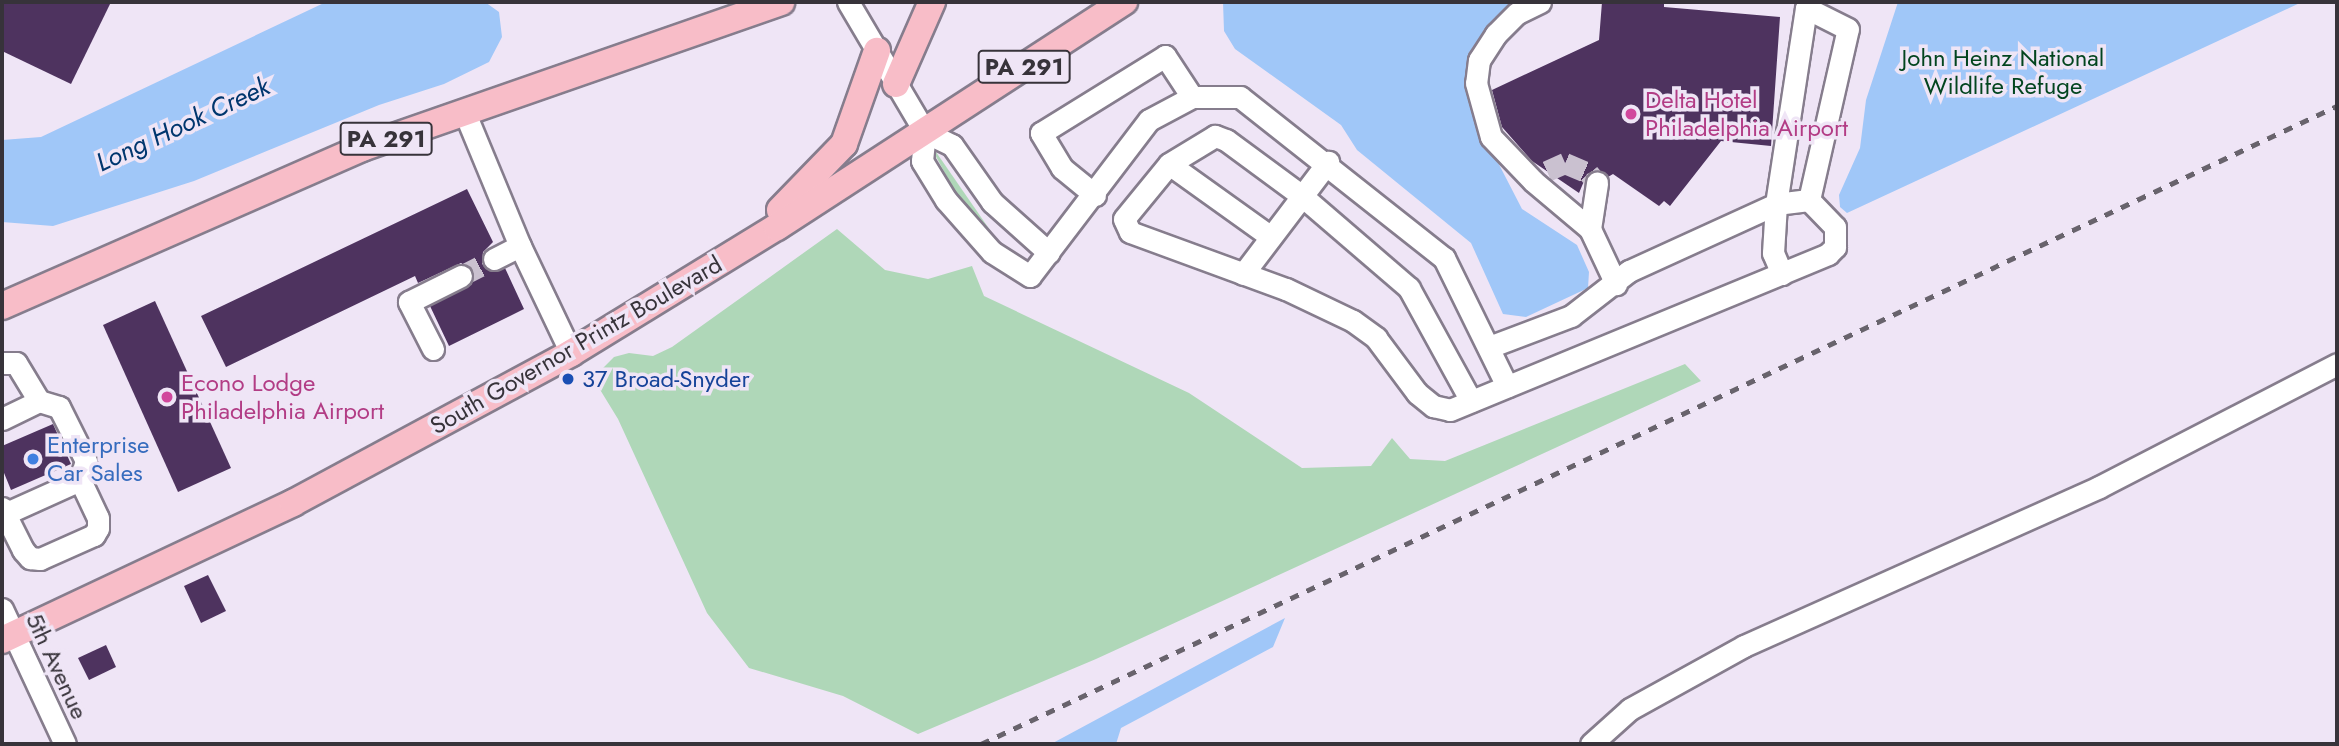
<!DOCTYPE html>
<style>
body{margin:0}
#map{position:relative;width:2339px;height:746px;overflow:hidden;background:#efe5f6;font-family:Jost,sans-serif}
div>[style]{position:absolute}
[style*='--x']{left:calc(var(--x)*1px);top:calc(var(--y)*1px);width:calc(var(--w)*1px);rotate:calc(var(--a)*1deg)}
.green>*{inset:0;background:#afd7b8}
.water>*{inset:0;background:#a0c7f8}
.building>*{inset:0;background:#4e335f}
.minor-tunnel>*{height:21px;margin-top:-10.5px;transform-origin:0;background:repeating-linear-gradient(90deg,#cac1d0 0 21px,transparent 0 31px)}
.roads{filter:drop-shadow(2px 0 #867d8d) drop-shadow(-2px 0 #867d8d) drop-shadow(0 2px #867d8d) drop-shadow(0 -2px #867d8d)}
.minor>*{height:21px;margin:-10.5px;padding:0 10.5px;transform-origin:10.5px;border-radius:10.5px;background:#fff}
.major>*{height:26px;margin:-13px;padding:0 13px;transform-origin:13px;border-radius:13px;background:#f8bdc8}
.rail>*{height:5px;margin-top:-2.5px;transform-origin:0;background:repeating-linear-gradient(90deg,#68636c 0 9px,transparent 0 18px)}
.dots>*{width:19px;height:19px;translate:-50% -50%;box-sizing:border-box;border:4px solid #efe5f6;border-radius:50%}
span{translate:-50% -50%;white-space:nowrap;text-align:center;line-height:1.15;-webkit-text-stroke:7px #efe5f6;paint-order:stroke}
.shield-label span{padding:2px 5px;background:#efe5f6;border:2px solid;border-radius:5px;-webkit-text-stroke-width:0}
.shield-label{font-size:23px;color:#37333a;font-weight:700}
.park-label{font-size:24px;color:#03451f}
.hotel-label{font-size:24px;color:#b23c85}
.left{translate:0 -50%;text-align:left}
.street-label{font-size:24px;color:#37333a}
.transit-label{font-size:24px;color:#164399}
.shop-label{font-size:24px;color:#366cbe}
.water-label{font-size:26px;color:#00366e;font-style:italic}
.frame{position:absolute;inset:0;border:4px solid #37333a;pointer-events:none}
</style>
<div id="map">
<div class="green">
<i style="clip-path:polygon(933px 151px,936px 152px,1001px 246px,960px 201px)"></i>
<i style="clip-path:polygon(837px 229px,885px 270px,928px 279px,972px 266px,984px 296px,1189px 393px,1302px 468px,1371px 466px,1392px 438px,1410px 459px,1445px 461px,1685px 364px,1701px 381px,1096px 659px,918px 734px,843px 696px,749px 668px,707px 613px,618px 419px,599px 388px,600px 371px,614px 357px,629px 353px,653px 356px,672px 347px)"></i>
</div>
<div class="water">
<i style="clip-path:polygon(326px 2px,485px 2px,499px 12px,502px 37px,489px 62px,444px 84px,379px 105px,194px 181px,53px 226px,2px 222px,2px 140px,41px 137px)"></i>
<i style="clip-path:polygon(1223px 2px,1517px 2px,1487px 30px,1475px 118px,1522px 209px,1577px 245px,1589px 272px,1588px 288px,1526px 317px,1503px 314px,1471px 243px,1357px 150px,1341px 125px,1235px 49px,1224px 31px)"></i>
<i style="clip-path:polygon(1898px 2px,2302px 2px,1847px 213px,1840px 207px,1839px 195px,1860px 148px,1866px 100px)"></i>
<i style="clip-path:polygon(1285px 618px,1273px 647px,1121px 728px,1116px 744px,1051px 744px)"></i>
</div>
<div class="building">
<i style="clip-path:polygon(2px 2px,111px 2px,71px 84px,2px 51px)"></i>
<i style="clip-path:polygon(1602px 2px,1664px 2px,1664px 7px,1780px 17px,1771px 146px,1721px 141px,1670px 206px,1664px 201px,1659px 206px,1613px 174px,1608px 177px,1598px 170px,1587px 174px,1579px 193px,1532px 161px,1502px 127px,1492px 90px,1599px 40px)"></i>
<i style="clip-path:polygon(467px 189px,493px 242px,483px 252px,482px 264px,493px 272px,505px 268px,524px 309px,449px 346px,430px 306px,472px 284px,472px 270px,461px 263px,418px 283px,415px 276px,226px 367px,201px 316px)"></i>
<i style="clip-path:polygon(155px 301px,231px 468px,178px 492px,103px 325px)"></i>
<i style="clip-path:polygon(53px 424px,71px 464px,11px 490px,2px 468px,2px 446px)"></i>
<i style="clip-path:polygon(208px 575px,226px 611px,201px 623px,184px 586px)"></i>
<i style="clip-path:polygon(106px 645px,116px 667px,89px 680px,78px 658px)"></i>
</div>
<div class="minor-tunnel">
<i style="--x:1547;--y:171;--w:20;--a:-24"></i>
<i style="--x:1565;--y:163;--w:26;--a:23"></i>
<i style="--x:1589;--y:173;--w:13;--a:51"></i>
<i style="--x:461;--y:276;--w:37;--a:-27"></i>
</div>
<div class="roads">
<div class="minor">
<i style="--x:848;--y:2;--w:151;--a:59.4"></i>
<i style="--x:1540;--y:2;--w:25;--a:154"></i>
<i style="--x:1517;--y:13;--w:30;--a:135"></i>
<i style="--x:1496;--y:34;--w:31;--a:123"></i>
<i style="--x:1479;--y:60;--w:23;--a:97"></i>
<i style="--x:1476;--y:83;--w:56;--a:74.5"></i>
<i style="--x:1491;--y:137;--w:61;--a:46.3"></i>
<i style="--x:1533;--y:181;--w:75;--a:40.1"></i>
<i style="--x:1590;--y:229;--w:61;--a:64.7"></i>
<i style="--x:464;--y:111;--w:146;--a:67.5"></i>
<i style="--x:520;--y:246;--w:119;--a:64.5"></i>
<i style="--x:925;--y:132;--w:29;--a:96"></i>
<i style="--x:922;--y:161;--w:46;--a:58.4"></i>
<i style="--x:946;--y:200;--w:69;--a:48.5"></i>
<i style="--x:992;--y:252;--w:45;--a:32.3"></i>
<i style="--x:1030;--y:276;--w:196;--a:-52.7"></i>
<i style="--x:1149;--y:120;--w:49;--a:-28.1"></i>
<i style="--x:1192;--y:97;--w:48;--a:0"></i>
<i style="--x:1240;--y:97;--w:260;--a:38.3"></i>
<i style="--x:1444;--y:258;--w:143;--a:63.8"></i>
<i style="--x:925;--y:132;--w:30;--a:26"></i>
<i style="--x:952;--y:145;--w:70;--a:54.9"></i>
<i style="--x:992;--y:202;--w:76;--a:41.8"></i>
<i style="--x:1169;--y:164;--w:125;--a:35.6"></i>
<i style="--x:1095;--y:195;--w:43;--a:-140.7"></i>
<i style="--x:1062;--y:168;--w:41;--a:-121"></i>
<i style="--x:1041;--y:133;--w:146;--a:-31.8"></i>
<i style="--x:1165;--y:56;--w:49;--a:56.6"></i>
<i style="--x:1590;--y:229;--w:47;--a:-81.3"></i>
<i style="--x:494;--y:259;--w:29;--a:-27"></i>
<i style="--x:1243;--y:274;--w:141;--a:-52.8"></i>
<i style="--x:1782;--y:274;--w:23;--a:-113"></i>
<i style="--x:1773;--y:253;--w:49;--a:-86.5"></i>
<i style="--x:1776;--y:204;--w:33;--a:-7"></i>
<i style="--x:433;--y:349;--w:53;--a:-117.1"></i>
<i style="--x:409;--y:302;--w:58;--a:-26.6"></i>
<i style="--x:2;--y:363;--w:14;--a:0"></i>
<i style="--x:16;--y:363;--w:44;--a:58.8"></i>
<i style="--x:1471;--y:401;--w:129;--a:-118.8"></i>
<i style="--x:1409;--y:288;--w:141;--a:-139.3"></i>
<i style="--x:1302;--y:196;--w:94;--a:-143.6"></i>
<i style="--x:1226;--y:140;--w:12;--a:-160"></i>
<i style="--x:1215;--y:136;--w:54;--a:148.7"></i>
<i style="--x:1169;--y:164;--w:71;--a:129.3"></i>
<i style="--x:1124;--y:219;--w:14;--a:65"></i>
<i style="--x:1130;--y:232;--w:166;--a:20.1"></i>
<i style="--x:1286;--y:289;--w:74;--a:25.5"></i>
<i style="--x:1353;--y:321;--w:29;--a:36"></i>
<i style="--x:1376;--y:338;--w:69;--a:53.3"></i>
<i style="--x:1417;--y:393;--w:21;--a:39"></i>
<i style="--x:1433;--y:406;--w:17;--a:13"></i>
<i style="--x:1450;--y:410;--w:409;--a:-22.4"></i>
<i style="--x:1828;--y:254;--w:10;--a:-45"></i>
<i style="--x:1835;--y:247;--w:20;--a:-90"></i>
<i style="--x:1835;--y:227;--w:37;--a:-134"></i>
<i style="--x:1809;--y:200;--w:175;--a:-77.2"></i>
<i style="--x:1848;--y:29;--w:47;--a:-153.4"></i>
<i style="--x:1806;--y:8;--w:198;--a:98.7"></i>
<i style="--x:1776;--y:204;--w:162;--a:155.5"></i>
<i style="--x:1629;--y:271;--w:73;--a:142.2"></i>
<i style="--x:1571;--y:316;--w:88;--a:159.3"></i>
<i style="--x:2;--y:419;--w:41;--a:-25.9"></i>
<i style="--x:39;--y:401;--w:21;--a:17"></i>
<i style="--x:59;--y:407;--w:60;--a:63.4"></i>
<i style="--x:86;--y:461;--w:20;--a:108"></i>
<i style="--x:80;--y:480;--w:85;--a:155.8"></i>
<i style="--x:2;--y:508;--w:47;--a:63.4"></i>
<i style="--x:23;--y:550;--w:11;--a:49"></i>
<i style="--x:30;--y:558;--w:10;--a:6"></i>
<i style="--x:40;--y:559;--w:59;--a:-24"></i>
<i style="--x:94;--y:535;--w:8;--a:-60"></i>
<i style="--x:98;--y:528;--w:10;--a:-90"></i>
<i style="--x:98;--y:518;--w:42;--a:-115.3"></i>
<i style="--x:2;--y:609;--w:149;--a:65"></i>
<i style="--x:1591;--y:744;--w:52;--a:-41.9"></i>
<i style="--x:1630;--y:709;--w:130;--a:-28.9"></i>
<i style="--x:1744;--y:646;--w:389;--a:-24.1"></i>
<i style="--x:2099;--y:487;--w:268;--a:-27.3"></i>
</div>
<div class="major">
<i style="--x:896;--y:84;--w:90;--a:-66.3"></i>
<i style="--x:780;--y:210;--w:92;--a:-45.9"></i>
<i style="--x:844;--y:144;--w:99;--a:-70.5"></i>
<i style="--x:2;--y:306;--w:393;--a:-23.7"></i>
<i style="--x:362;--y:148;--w:444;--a:-19.2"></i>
<i style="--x:2;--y:640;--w:322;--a:-25.2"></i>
<i style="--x:293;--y:503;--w:316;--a:-28.3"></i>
<i style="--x:571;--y:353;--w:241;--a:-31.5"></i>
<i style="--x:777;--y:227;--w:414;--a:-33"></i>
</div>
</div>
<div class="rail">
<i style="--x:981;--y:744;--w:1499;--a:-25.2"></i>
</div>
<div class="dots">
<i style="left:1631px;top:114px;background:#d1479c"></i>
<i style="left:568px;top:379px;background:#1a4fb4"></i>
<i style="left:167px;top:397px;background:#d1479c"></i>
<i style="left:33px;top:459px;background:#3f7fe0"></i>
</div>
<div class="shield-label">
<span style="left:1024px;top:67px">PA 291</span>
<span style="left:386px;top:139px">PA 291</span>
</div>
<div class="park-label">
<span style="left:2003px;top:72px">John Heinz National<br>Wildlife Refuge</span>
</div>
<div class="hotel-label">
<span class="left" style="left:1645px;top:114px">Delta Hotel<br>Philadelphia Airport</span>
<span class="left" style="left:181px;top:397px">Econo Lodge<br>Philadelphia Airport</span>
</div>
<div class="street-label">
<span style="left:576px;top:345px;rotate:-30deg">South Governor Printz Boulevard</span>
<span style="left:57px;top:666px;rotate:65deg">5th Avenue</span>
</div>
<div class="transit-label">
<span class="left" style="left:582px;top:379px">37 Broad-Snyder</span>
</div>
<div class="shop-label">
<span class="left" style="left:47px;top:459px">Enterprise<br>Car Sales</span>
</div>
<div class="water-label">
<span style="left:183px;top:125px;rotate:-25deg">Long Hook Creek</span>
</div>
<div class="frame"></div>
</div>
